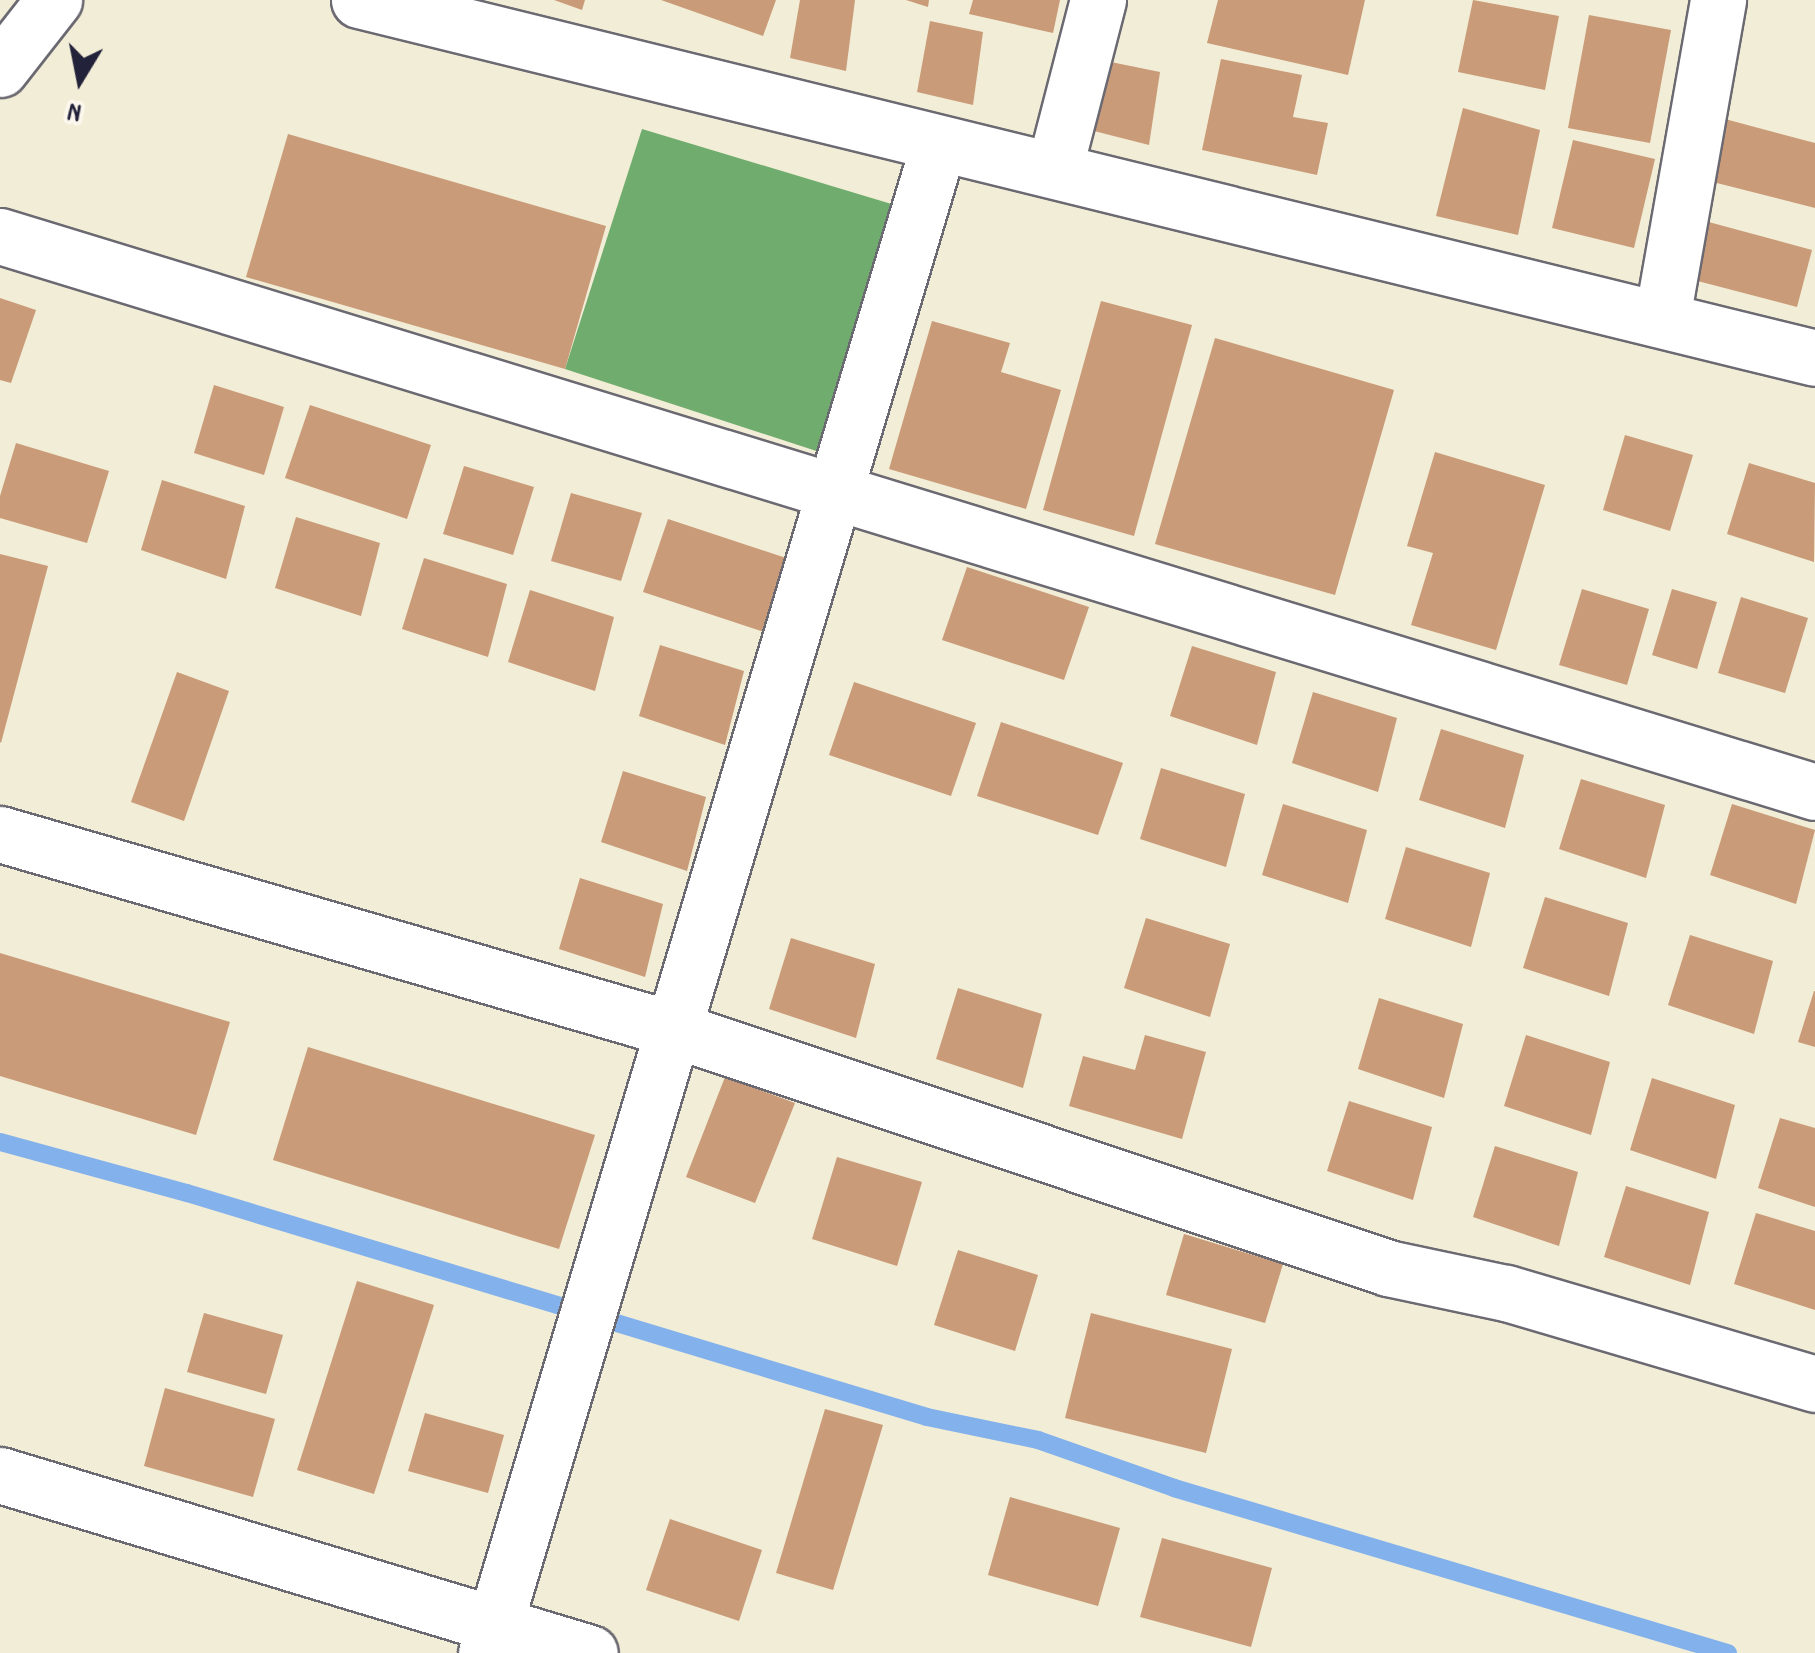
<!DOCTYPE html>
<style>
body{margin:0}
#map{position:relative;width:1815px;height:1653px;overflow:hidden;background:#f2edd6;font-family:Dekko,sans-serif}
div>[style]{position:absolute}
[style*='--x']{left:calc(var(--x)*1px);top:calc(var(--y)*1px);width:calc(var(--w)*1px);rotate:calc(var(--a)*1deg)}
.forest>*{inset:0;background:#6fac6d}
.stream>*{height:18px;margin:-9px;padding:0 9px;transform-origin:9px;border-radius:9px;background:#82b1ec}
.building>*{inset:0;background:#c99b78}
.roads{filter:drop-shadow(2px 0 #6b6971) drop-shadow(-2px 0 #6b6971) drop-shadow(0 2px #6b6971) drop-shadow(0 -2px #6b6971)}
.minor>*{height:55px;margin:-27.5px;padding:0 27.5px;transform-origin:27.5px;border-radius:27.5px;background:#fff}
span{translate:-50% -50%;white-space:nowrap;text-align:center;line-height:1.15;-webkit-text-stroke:8px #fbf7ec;paint-order:stroke}
.north{position:absolute;left:30px;top:30px;width:100px;height:100px;-webkit-text-stroke:8px #fbf7ec;paint-order:stroke;rotate:190deg;font-size:28px;font-weight:700;line-height:40px;text-align:center;color:#22223b}
.north::after{content:'';display:block;margin:auto;width:35px;height:45px;background:#22223b;clip-path:polygon(50% 0,100% 100%,50% 72%,0 100%)}
</style>
<div id="map">
<div class="forest">
<i style="clip-path:polygon(642px 129px,918px 212px,844px 460px,565px 369px)"></i>
</div>
<div class="stream">
<i style="--x:0;--y:1142;--w:194;--a:15.3"></i>
<i style="--x:187;--y:1193;--w:773;--a:16.84"></i>
<i style="--x:927;--y:1417;--w:113;--a:11.7"></i>
<i style="--x:1038;--y:1440;--w:144;--a:19.4"></i>
<i style="--x:1174;--y:1488;--w:578;--a:16.59"></i>
</div>
<div class="building">
<i style="clip-path:polygon(554px 0,585px 0,582px 10px)"></i>
<i style="clip-path:polygon(661px 0,776px 0,763px 36px)"></i>
<i style="clip-path:polygon(800px 0,855px 0,846px 71px,790px 58px)"></i>
<i style="clip-path:polygon(906px 0,929px 0,928px 7px)"></i>
<i style="clip-path:polygon(973px 0,1060px 0,1053px 33px,969px 14px)"></i>
<i style="clip-path:polygon(1218px 0,1365px 0,1348px 75px,1207px 43px)"></i>
<i style="clip-path:polygon(1473px 0,1559px 16px,1545px 90px,1458px 72px)"></i>
<i style="clip-path:polygon(1589px 15px,1671px 30px,1650px 143px,1568px 128px)"></i>
<i style="clip-path:polygon(930px 21px,983px 32px,973px 105px,917px 92px)"></i>
<i style="clip-path:polygon(1221px 59px,1302px 75px,1293px 117px,1328px 123px,1317px 175px,1202px 150px)"></i>
<i style="clip-path:polygon(1106px 61px,1160px 72px,1149px 145px,1094px 131px)"></i>
<i style="clip-path:polygon(1463px 108px,1540px 130px,1518px 235px,1436px 216px)"></i>
<i style="clip-path:polygon(1725px 119px,1815px 143px,1815px 208px,1709px 181px)"></i>
<i style="clip-path:polygon(288px 134px,606px 226px,565px 369px,246px 277px)"></i>
<i style="clip-path:polygon(1573px 140px,1655px 159px,1634px 248px,1552px 228px)"></i>
<i style="clip-path:polygon(1705px 221px,1812px 250px,1797px 307px,1690px 279px)"></i>
<i style="clip-path:polygon(0 298px,36px 310px,11px 383px,0 380px)"></i>
<i style="clip-path:polygon(1101px 301px,1192px 325px,1134px 536px,1043px 510px)"></i>
<i style="clip-path:polygon(932px 321px,1010px 343px,1001px 372px,1061px 390px,1026px 509px,889px 469px)"></i>
<i style="clip-path:polygon(1215px 338px,1394px 390px,1335px 595px,1155px 544px)"></i>
<i style="clip-path:polygon(214px 385px,284px 407px,264px 475px,194px 453px)"></i>
<i style="clip-path:polygon(310px 405px,431px 445px,407px 519px,285px 478px)"></i>
<i style="clip-path:polygon(1625px 435px,1693px 455px,1670px 531px,1603px 510px)"></i>
<i style="clip-path:polygon(16px 443px,109px 471px,87px 543px,0 518px,0 496px)"></i>
<i style="clip-path:polygon(1435px 452px,1545px 485px,1496px 650px,1411px 625px,1433px 553px,1407px 546px)"></i>
<i style="clip-path:polygon(1749px 463px,1815px 483px,1814px 562px,1727px 534px)"></i>
<i style="clip-path:polygon(464px 466px,534px 487px,513px 555px,443px 534px)"></i>
<i style="clip-path:polygon(162px 480px,245px 506px,226px 579px,141px 550px)"></i>
<i style="clip-path:polygon(571px 493px,642px 513px,621px 581px,551px 561px)"></i>
<i style="clip-path:polygon(296px 517px,380px 543px,361px 616px,275px 588px)"></i>
<i style="clip-path:polygon(668px 519px,789px 559px,764px 632px,643px 592px)"></i>
<i style="clip-path:polygon(0 554px,48px 566px,1px 743px,0 742px)"></i>
<i style="clip-path:polygon(424px 558px,507px 584px,488px 657px,402px 629px)"></i>
<i style="clip-path:polygon(967px 567px,1089px 607px,1064px 680px,942px 640px)"></i>
<i style="clip-path:polygon(1582px 589px,1649px 609px,1627px 685px,1559px 665px)"></i>
<i style="clip-path:polygon(1672px 589px,1717px 602px,1697px 669px,1652px 655px)"></i>
<i style="clip-path:polygon(530px 590px,614px 617px,595px 691px,508px 662px)"></i>
<i style="clip-path:polygon(1741px 597px,1808px 618px,1785px 693px,1718px 673px)"></i>
<i style="clip-path:polygon(660px 645px,744px 671px,725px 745px,639px 716px)"></i>
<i style="clip-path:polygon(1192px 646px,1276px 672px,1257px 745px,1170px 716px)"></i>
<i style="clip-path:polygon(177px 672px,229px 691px,184px 821px,131px 802px)"></i>
<i style="clip-path:polygon(854px 682px,976px 723px,951px 796px,829px 755px)"></i>
<i style="clip-path:polygon(1313px 692px,1397px 718px,1378px 792px,1292px 763px)"></i>
<i style="clip-path:polygon(1001px 722px,1123px 763px,1098px 835px,977px 796px)"></i>
<i style="clip-path:polygon(1441px 729px,1524px 755px,1505px 828px,1419px 800px)"></i>
<i style="clip-path:polygon(1161px 768px,1245px 794px,1226px 867px,1140px 839px)"></i>
<i style="clip-path:polygon(623px 771px,706px 797px,687px 871px,601px 842px)"></i>
<i style="clip-path:polygon(1581px 779px,1665px 805px,1646px 878px,1559px 849px)"></i>
<i style="clip-path:polygon(1283px 804px,1367px 830px,1348px 903px,1262px 875px)"></i>
<i style="clip-path:polygon(1732px 804px,1815px 830px,1796px 904px,1710px 875px)"></i>
<i style="clip-path:polygon(1406px 847px,1490px 873px,1471px 947px,1385px 919px)"></i>
<i style="clip-path:polygon(580px 878px,663px 904px,645px 977px,559px 949px)"></i>
<i style="clip-path:polygon(1545px 897px,1628px 923px,1609px 996px,1523px 968px)"></i>
<i style="clip-path:polygon(1146px 918px,1230px 944px,1210px 1017px,1124px 988px)"></i>
<i style="clip-path:polygon(1690px 935px,1773px 961px,1754px 1034px,1668px 1005px)"></i>
<i style="clip-path:polygon(791px 938px,875px 964px,856px 1038px,769px 1009px)"></i>
<i style="clip-path:polygon(0 953px,230px 1022px,196px 1135px,0 1076px)"></i>
<i style="clip-path:polygon(958px 988px,1042px 1014px,1023px 1088px,936px 1059px)"></i>
<i style="clip-path:polygon(1814px 991px,1815px 991px,1815px 1047px,1798px 1042px)"></i>
<i style="clip-path:polygon(1379px 998px,1463px 1024px,1444px 1098px,1358px 1069px)"></i>
<i style="clip-path:polygon(1145px 1035px,1206px 1052px,1182px 1139px,1069px 1106px,1083px 1056px,1135px 1070px)"></i>
<i style="clip-path:polygon(1526px 1035px,1610px 1062px,1591px 1135px,1504px 1106px)"></i>
<i style="clip-path:polygon(308px 1047px,595px 1135px,559px 1249px,273px 1160px)"></i>
<i style="clip-path:polygon(725px 1077px,795px 1103px,755px 1203px,686px 1177px)"></i>
<i style="clip-path:polygon(1652px 1078px,1735px 1105px,1716px 1179px,1630px 1150px)"></i>
<i style="clip-path:polygon(1349px 1101px,1432px 1127px,1413px 1200px,1327px 1171px)"></i>
<i style="clip-path:polygon(1780px 1118px,1815px 1128px,1815px 1207px,1758px 1188px)"></i>
<i style="clip-path:polygon(1495px 1146px,1578px 1172px,1559px 1246px,1473px 1217px)"></i>
<i style="clip-path:polygon(837px 1157px,922px 1182px,897px 1266px,812px 1239px)"></i>
<i style="clip-path:polygon(1626px 1186px,1709px 1212px,1690px 1285px,1604px 1257px)"></i>
<i style="clip-path:polygon(1756px 1213px,1815px 1231px,1815px 1310px,1734px 1284px)"></i>
<i style="clip-path:polygon(1184px 1234px,1283px 1264px,1265px 1323px,1166px 1295px)"></i>
<i style="clip-path:polygon(958px 1250px,1038px 1275px,1015px 1351px,934px 1325px)"></i>
<i style="clip-path:polygon(357px 1281px,434px 1305px,374px 1494px,297px 1470px)"></i>
<i style="clip-path:polygon(204px 1313px,283px 1335px,266px 1394px,187px 1372px)"></i>
<i style="clip-path:polygon(1091px 1313px,1232px 1349px,1206px 1453px,1065px 1418px)"></i>
<i style="clip-path:polygon(165px 1388px,275px 1419px,253px 1497px,144px 1466px)"></i>
<i style="clip-path:polygon(825px 1409px,883px 1425px,833px 1590px,776px 1573px)"></i>
<i style="clip-path:polygon(425px 1413px,504px 1435px,488px 1493px,408px 1471px)"></i>
<i style="clip-path:polygon(1010px 1497px,1120px 1528px,1098px 1606px,988px 1575px)"></i>
<i style="clip-path:polygon(670px 1519px,762px 1550px,739px 1621px,646px 1590px)"></i>
<i style="clip-path:polygon(1162px 1538px,1272px 1568px,1251px 1647px,1140px 1617px)"></i>
</div>
<div class="roads">
<div class="minor">
<i style="--x:359;--y:0;--w:1499;--a:13.81"></i>
<i style="--x:0;--y:69;--w:88;--a:-52"></i>
<i style="--x:1054;--y:170;--w:176;--a:-75.5"></i>
<i style="--x:0;--y:236;--w:1898;--a:17.03"></i>
<i style="--x:1662;--y:318;--w:323;--a:-80"></i>
<i style="--x:0;--y:834;--w:704;--a:16.17"></i>
<i style="--x:676;--y:1030;--w:751;--a:18.48"></i>
<i style="--x:1388;--y:1268;--w:121;--a:12"></i>
<i style="--x:1506;--y:1293;--w:322;--a:16.4"></i>
<i style="--x:0;--y:1475;--w:616;--a:16.79"></i>
<i style="--x:486;--y:1653;--w:1576;--a:-73.3"></i>
</div>
</div>
<div class="north">N</div>
</div>
